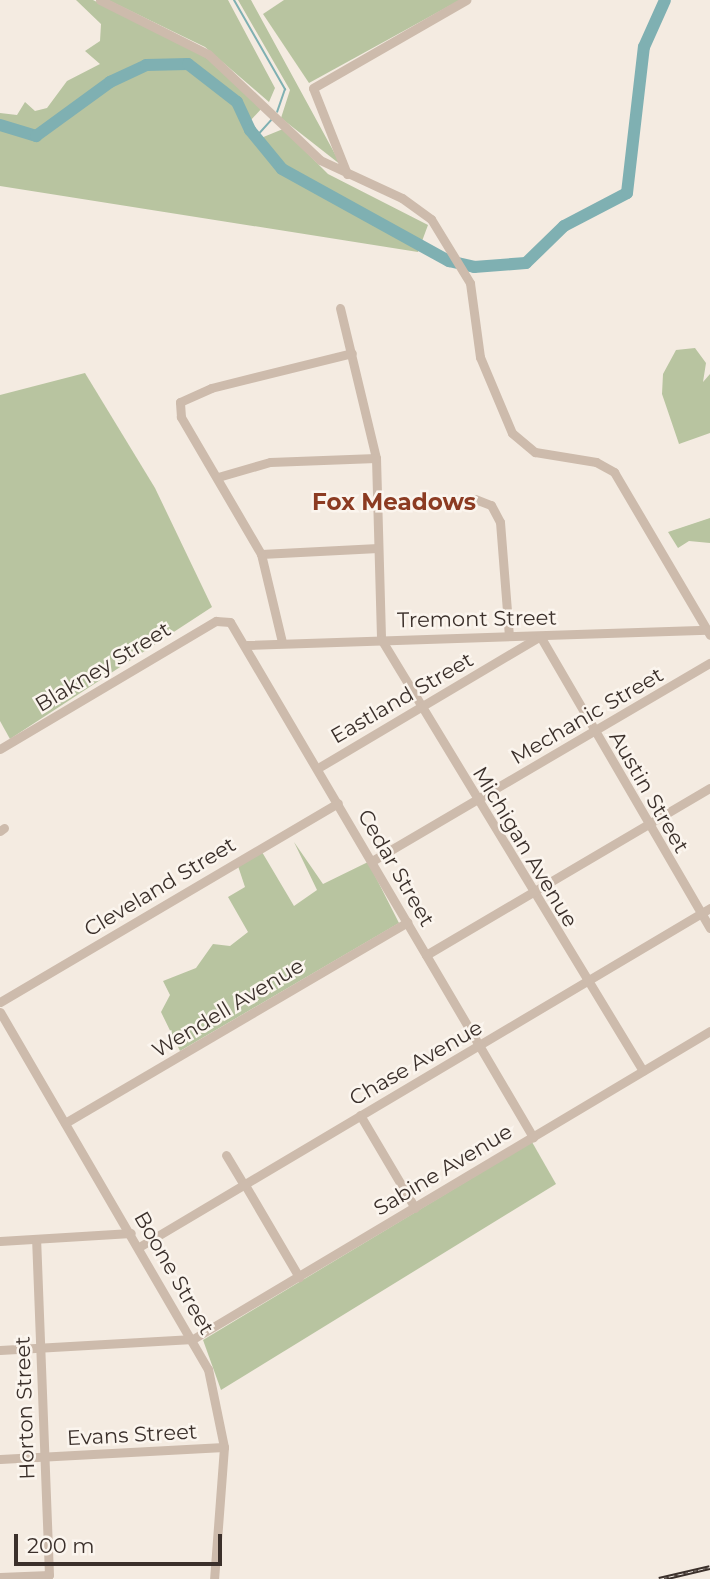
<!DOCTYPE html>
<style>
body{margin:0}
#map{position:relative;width:710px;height:1579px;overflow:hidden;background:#f4ebe1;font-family:Montserrat,sans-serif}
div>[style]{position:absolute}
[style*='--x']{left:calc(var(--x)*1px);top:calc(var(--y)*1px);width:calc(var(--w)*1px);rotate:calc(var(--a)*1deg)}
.green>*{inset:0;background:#b8c4a0}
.stream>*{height:2px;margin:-1px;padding:0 1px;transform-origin:1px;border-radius:1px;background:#7fb0b2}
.river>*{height:12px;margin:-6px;padding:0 6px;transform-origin:6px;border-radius:6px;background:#7fb0b2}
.minor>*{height:9px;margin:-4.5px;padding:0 4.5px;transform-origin:4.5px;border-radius:4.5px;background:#cdbbac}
.rail>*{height:4.5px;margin-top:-2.25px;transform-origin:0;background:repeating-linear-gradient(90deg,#fbf5ee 0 5px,#3b302b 0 10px);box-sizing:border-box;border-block:2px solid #3b302b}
span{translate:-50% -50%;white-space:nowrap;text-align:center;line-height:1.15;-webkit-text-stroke:5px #fbf5ee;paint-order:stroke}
.street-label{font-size:21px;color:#3b302b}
.neighbourhood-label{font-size:23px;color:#8c3b22;font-weight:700}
.scale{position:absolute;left:14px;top:1534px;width:208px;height:32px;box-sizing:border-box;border:4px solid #3b302b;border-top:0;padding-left:9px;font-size:21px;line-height:24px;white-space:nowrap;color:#3b302b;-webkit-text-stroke:5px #fbf5ee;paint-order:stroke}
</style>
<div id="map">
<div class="green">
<i style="clip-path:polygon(76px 0,93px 0,209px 59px,263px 107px,250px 121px,261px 138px,283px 129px,328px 174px,428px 225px,418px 252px,0 186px,0 113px,17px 115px,25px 102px,35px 111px,47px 108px,67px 81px,100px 64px,85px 51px,100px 41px,101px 24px)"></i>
<i style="clip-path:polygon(108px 0,228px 0,275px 88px,269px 102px,205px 47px)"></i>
<i style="clip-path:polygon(238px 0,251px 0,341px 165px,281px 118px,290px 90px)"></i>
<i style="clip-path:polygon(284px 0,460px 0,309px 83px,263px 14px)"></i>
<i style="clip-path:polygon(695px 348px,706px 363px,703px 382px,710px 374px,710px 433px,679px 444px,662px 394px,663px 374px,676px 350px)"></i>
<i style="clip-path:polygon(85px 373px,155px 488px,212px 607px,10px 739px,0 721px,0 395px)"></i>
<i style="clip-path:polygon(710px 518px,710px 543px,689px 541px,678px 548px,668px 532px)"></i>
<i style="clip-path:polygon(294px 842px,323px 884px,368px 862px,399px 923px,180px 1051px,161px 1012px,170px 995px,163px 981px,196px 968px,213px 944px,230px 946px,248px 932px,228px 897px,245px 887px,238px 866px,262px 852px,294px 906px,317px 890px)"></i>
<i style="clip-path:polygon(532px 1142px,556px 1184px,221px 1390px,203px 1340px)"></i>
</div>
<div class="stream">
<i style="--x:234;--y:0;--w:103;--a:60.2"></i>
<i style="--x:285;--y:89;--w:24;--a:109"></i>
<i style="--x:255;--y:138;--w:25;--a:-48"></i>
</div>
<div class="river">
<i style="--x:0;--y:125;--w:38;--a:17"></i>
<i style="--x:36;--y:136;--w:92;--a:-36.1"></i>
<i style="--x:110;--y:82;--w:40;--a:-25"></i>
<i style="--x:146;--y:65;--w:42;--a:-1.4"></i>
<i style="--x:188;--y:64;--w:62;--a:37.8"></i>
<i style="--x:237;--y:102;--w:31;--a:65"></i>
<i style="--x:250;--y:130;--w:50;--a:50.6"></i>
<i style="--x:282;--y:169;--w:191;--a:28.9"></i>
<i style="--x:449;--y:261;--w:26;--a:13"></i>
<i style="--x:474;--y:267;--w:52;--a:-4.4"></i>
<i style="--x:526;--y:263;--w:53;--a:-44.2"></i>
<i style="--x:564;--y:226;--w:71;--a:-27.6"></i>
<i style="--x:627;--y:193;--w:147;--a:-83.4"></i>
<i style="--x:644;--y:47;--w:51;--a:-65.9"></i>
</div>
<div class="minor">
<i style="--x:100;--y:0;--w:121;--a:26.6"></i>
<i style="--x:208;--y:54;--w:154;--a:43.4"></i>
<i style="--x:320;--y:160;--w:90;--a:24.9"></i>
<i style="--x:402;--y:198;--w:36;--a:36"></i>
<i style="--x:431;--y:219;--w:75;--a:58.6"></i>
<i style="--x:470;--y:283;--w:75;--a:82.3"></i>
<i style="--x:480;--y:357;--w:82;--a:67.2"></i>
<i style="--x:512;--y:433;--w:30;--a:40"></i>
<i style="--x:535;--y:452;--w:62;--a:9.3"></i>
<i style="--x:596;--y:462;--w:21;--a:29"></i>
<i style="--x:614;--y:472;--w:189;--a:59.5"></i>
<i style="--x:347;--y:174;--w:92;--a:-111.6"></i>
<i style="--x:313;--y:88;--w:177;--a:-29.9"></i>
<i style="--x:340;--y:308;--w:154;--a:76.5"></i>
<i style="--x:376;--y:458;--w:181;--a:88.4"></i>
<i style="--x:381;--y:639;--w:505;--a:58.76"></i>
<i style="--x:218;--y:477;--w:54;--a:-16.1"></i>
<i style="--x:270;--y:462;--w:106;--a:-2.2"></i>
<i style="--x:475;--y:499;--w:17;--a:21"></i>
<i style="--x:491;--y:505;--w:19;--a:62"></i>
<i style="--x:500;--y:522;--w:114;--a:85.5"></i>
<i style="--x:261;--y:554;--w:117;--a:-2.9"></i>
<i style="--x:282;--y:642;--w:90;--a:-103.4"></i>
<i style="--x:261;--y:554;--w:159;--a:-120.3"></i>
<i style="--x:181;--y:417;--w:15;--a:-94"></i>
<i style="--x:180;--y:402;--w:34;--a:-24"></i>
<i style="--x:211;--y:388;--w:145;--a:-13.9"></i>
<i style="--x:247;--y:645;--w:460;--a:-1.9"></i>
<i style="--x:0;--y:749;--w:251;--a:-30.7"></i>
<i style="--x:216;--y:621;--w:14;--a:4"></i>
<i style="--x:230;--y:622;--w:598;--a:59.53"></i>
<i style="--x:318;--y:768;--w:258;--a:-30.7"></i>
<i style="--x:540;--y:636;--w:338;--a:59.8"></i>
<i style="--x:0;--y:831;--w:5;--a:-37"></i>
<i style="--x:372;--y:861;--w:392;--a:-30.4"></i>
<i style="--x:426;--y:955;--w:329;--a:-30.5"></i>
<i style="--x:0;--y:1002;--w:392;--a:-30.5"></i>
<i style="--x:0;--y:1012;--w:413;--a:59.8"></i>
<i style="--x:208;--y:1369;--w:80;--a:78.4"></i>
<i style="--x:224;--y:1447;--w:132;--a:94.3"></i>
<i style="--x:360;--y:1115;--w:108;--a:59.4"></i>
<i style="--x:65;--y:1123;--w:397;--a:-30.4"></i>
<i style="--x:226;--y:1155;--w:35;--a:59"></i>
<i style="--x:245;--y:1185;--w:107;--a:59.6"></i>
<i style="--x:0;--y:1241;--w:131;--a:-3.5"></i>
<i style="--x:139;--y:1247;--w:664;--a:-30.7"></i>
<i style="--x:0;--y:1350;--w:193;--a:-3.3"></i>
<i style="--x:193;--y:1339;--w:602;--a:-30.78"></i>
<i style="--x:0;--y:1459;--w:224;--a:-3.1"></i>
<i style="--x:0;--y:1577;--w:49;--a:-2.3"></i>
<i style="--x:49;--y:1575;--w:335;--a:-92.2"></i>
</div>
<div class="rail">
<i style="--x:659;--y:1579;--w:52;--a:-13.2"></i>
</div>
<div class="street-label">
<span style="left:477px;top:619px;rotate:-1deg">Tremont Street</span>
<span style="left:103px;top:667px;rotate:-31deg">Blakney Street</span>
<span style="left:402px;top:698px;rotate:-30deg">Eastland Street</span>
<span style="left:587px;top:716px;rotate:-30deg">Mechanic Street</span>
<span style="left:649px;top:792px;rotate:60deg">Austin Street</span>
<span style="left:525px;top:847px;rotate:59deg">Michigan Avenue</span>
<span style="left:396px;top:868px;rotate:60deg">Cedar Street</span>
<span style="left:160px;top:887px;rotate:-31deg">Cleveland Street</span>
<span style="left:228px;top:1008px;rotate:-31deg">Wendell Avenue</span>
<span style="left:416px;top:1063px;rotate:-30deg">Chase Avenue</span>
<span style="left:443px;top:1170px;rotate:-31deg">Sabine Avenue</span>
<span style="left:174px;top:1273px;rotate:60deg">Boone Street</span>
<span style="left:25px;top:1408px;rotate:-92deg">Horton Street</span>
<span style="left:132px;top:1435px;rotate:-3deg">Evans Street</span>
</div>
<div class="neighbourhood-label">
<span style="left:394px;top:502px">Fox Meadows</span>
</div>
<div class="scale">200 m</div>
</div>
